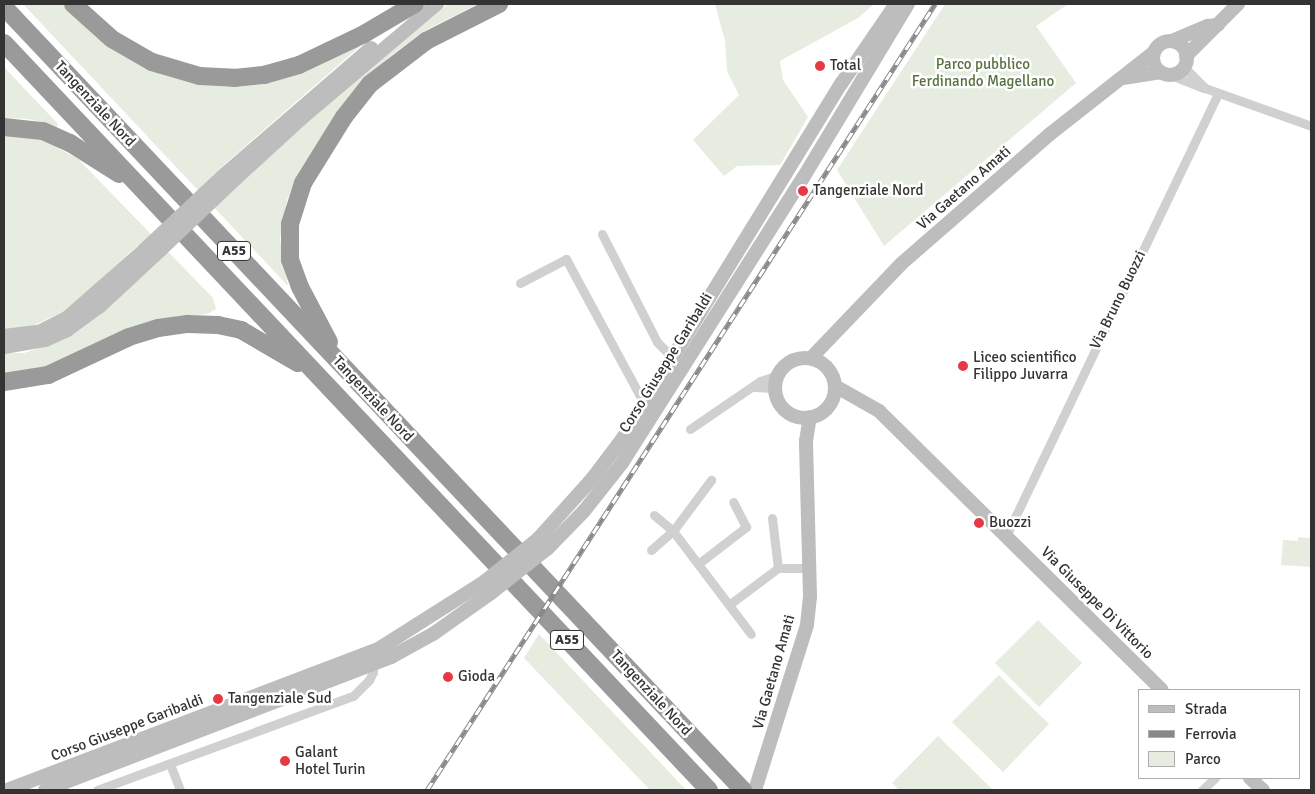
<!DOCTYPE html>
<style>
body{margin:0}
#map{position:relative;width:1315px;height:794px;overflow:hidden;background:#fff;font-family:Signika,sans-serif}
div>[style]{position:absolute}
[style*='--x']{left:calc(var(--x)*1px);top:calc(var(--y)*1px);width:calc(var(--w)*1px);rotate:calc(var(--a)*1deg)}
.green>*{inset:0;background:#e6ecdf}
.street>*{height:9px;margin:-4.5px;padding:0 4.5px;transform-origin:4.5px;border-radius:4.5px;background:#d0d0d0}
.secondary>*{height:14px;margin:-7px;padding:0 7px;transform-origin:7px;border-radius:7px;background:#bdbdbd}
.secondary>.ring{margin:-7px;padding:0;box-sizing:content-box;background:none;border:14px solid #bdbdbd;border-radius:50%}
.highway>*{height:18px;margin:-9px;padding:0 9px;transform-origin:9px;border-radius:9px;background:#9a9a9a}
.rail>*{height:5px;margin-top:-2.5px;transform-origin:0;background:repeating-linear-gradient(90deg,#fff 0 9px,#888 0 18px);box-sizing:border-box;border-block:1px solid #888}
.secondary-bridge>*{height:14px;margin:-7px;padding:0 7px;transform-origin:7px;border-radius:7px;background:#bdbdbd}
.dots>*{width:14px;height:14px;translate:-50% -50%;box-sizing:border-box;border:2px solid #fff;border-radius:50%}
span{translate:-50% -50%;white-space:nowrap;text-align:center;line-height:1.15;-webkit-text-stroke:5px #fff;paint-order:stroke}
.shield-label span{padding:1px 4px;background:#fff;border:1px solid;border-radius:4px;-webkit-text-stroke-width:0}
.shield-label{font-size:14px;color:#333;font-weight:700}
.park-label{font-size:15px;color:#56703f}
.poi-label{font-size:15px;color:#333}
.left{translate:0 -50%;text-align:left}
.street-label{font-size:15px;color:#333}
.frame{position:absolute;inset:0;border:5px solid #333;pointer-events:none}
.legend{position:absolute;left:1138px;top:689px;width:162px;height:90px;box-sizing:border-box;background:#fff;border:1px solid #adadad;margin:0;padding:6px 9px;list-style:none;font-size:15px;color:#333}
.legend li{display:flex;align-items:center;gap:10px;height:25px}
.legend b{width:25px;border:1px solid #adadad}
</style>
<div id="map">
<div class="green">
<i style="clip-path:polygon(23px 4px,65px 4px,106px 41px,207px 82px,357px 44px,359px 47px,218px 170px,235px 188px,333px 99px,448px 4px,478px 4px,426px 30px,393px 54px,364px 79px,336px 113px,299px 173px,287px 200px,280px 239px,288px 286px)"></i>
<i style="clip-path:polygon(715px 4px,874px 4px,858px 18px,780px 61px,783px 80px,808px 117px,780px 165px,737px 166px,724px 176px,693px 140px,739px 95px,727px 71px,725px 41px)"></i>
<i style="clip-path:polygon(945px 4px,1068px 4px,1036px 26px,1076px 83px,884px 246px,837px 170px)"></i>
<i style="clip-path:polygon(4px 67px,58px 124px,57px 127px,29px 119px,4px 118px)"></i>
<i style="clip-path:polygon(4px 134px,46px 141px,78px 159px,213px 298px,216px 309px,207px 314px,156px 319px,63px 363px,4px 375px,4px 353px,24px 353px,65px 339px,96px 317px,158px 263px,138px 245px,69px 309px,30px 327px,4px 330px)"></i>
<i style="clip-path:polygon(1298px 537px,1311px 538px,1311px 567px,1281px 565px,1283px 540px,1298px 541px)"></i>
<i style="clip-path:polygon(1038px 620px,1082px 663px,1039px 707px,995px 663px)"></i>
<i style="clip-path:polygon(539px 634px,686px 790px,650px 790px,524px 658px)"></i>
<i style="clip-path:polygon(999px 675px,1049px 724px,1003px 772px,952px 722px)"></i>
<i style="clip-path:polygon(938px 736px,993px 790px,899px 790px,892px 783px)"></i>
</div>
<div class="street">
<i style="--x:1184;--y:67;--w:30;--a:45"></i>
<i style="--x:1205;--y:88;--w:113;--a:19.7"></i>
<i style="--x:1171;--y:75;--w:35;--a:22"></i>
<i style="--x:602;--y:234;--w:121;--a:63"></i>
<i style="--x:657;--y:342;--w:24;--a:45"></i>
<i style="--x:520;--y:283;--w:52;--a:-27.6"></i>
<i style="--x:566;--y:259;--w:166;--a:61.6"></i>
<i style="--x:754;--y:387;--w:21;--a:3"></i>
<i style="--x:690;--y:429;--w:85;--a:-34.4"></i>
<i style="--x:760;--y:381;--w:19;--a:-18"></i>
<i style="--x:654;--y:515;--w:25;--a:40"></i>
<i style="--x:673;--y:531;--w:129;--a:52.9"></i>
<i style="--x:772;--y:518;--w:50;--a:83.2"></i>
<i style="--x:1006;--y:536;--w:491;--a:-64.4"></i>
<i style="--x:651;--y:550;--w:29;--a:-41"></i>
<i style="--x:673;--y:531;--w:64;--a:-53.3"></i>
<i style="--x:698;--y:564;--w:61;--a:-37.6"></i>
<i style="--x:746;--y:527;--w:28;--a:-117"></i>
<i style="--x:730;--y:604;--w:60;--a:-36.9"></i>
<i style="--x:778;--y:568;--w:31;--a:0"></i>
<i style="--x:170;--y:764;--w:28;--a:69"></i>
<i style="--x:97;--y:790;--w:273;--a:-20.2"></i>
<i style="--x:353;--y:696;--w:23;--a:-45"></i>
<i style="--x:369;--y:680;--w:9;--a:-63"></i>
<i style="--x:373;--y:672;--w:13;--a:-94"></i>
<i style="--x:1202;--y:790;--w:18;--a:-43"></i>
</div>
<div class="secondary">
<i style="--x:1172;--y:41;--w:39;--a:-23"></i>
<i style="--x:1208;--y:26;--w:10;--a:-6"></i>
<i class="ring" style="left:1153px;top:41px;width:20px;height:20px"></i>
<i style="--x:1186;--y:56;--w:74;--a:-45"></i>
<i style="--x:1123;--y:78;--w:37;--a:-9"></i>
<i style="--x:225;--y:174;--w:193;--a:-40.8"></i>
<i style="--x:232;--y:182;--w:95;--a:-42.4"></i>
<i style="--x:302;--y:118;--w:177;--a:-40.2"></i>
<i style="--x:4;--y:336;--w:35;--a:-7"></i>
<i style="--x:39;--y:332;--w:33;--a:-27"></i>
<i style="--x:68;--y:317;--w:100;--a:-41.3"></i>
<i style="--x:4;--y:347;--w:42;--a:-9.7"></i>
<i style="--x:45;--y:340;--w:24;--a:-24"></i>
<i style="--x:67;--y:330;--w:39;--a:-36"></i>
<i style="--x:99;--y:307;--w:71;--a:-42.7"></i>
<i style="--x:811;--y:358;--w:130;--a:-46.2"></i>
<i style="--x:901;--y:264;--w:198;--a:-41.1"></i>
<i style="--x:1050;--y:134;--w:131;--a:-38.2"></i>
<i class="ring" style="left:775px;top:358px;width:46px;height:46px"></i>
<i style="--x:835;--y:386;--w:51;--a:29.6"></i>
<i style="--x:879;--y:411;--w:397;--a:44.6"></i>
<i style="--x:538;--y:539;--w:81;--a:-48"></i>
<i style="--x:592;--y:479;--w:51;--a:-52.9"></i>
<i style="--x:623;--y:438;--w:416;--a:-58.4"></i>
<i style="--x:841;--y:84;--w:97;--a:-55.5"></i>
<i style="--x:547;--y:549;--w:53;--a:-45.8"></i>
<i style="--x:584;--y:511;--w:61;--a:-51.6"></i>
<i style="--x:622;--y:463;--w:338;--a:-57.6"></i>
<i style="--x:803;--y:178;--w:203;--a:-58.9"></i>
<i style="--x:1250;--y:778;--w:18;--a:43"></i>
<i style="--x:7;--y:790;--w:399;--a:-20.8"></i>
<i style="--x:380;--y:648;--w:123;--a:-32.4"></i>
<i style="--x:45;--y:790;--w:371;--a:-21"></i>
<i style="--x:391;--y:657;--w:48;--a:-28.7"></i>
<i style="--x:433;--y:634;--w:71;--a:-35.3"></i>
<i style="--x:755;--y:790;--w:173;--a:-72.5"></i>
<i style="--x:807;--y:625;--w:29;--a:-84"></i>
<i style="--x:810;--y:596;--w:155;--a:-91.5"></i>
<i style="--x:806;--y:441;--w:24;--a:-81"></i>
</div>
<div class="highway">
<i style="--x:73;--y:4;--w:52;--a:41.9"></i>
<i style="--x:112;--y:39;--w:46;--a:29.9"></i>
<i style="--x:152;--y:62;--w:50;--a:16.3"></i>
<i style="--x:200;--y:76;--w:34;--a:3"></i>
<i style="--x:234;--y:78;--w:30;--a:-6"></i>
<i style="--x:264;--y:75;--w:36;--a:-16"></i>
<i style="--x:299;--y:65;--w:72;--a:-25.5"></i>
<i style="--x:364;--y:34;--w:59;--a:-30.5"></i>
<i style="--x:4;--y:7;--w:1077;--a:46.66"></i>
<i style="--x:4;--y:43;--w:1027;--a:46.66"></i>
<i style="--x:4;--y:127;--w:39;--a:6"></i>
<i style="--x:43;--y:131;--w:30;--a:24"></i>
<i style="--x:70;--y:143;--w:58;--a:32.3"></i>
<i style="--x:329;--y:342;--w:62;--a:-117.8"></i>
<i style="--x:300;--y:287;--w:29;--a:-110"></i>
<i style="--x:290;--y:260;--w:36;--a:-90"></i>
<i style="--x:290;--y:224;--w:43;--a:-72.4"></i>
<i style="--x:303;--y:183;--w:78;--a:-58.2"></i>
<i style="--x:344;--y:117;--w:42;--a:-51.8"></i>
<i style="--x:370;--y:84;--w:71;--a:-37.5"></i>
<i style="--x:426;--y:41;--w:82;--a:-26.9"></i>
<i style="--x:4;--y:382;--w:45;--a:-9"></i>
<i style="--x:48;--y:375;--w:89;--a:-25.1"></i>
<i style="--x:129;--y:337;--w:30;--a:-17"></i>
<i style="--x:158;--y:328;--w:30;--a:-8"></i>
<i style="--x:188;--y:324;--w:30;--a:2"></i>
<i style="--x:218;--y:325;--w:24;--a:12"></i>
<i style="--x:241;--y:330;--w:66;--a:30.1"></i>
</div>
<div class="rail">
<i style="--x:427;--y:790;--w:936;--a:-57.12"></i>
</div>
<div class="secondary-bridge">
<i style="--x:143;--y:251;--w:112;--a:-43.2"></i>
<i style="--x:151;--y:259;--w:112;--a:-43.5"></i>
<i style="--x:484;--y:582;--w:69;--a:-38.5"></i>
<i style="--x:491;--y:593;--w:71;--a:-38.2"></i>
</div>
<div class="dots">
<i style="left:820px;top:66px;background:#e63946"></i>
<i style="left:803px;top:191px;background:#e63946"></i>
<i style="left:963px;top:366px;background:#e63946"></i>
<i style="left:979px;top:523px;background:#e63946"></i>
<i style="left:448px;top:677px;background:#e63946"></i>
<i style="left:218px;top:699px;background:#e63946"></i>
<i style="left:285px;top:761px;background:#e63946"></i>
</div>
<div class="shield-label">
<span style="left:234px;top:251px">A55</span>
<span style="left:567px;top:640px">A55</span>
</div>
<div class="park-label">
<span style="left:983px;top:73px">Parco pubblico<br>Ferdinando Magellano</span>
</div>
<div class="poi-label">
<span class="left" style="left:830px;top:66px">Total</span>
<span class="left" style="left:813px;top:191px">Tangenziale Nord</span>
<span class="left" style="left:973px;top:366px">Liceo scientifico<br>Filippo Juvarra</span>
<span class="left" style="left:989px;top:523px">Buozzi</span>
<span class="left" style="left:458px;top:677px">Gioda</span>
<span class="left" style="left:228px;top:699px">Tangenziale Sud</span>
<span class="left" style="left:295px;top:761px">Galant<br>Hotel Turin</span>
</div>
<div class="street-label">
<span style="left:95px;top:104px;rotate:47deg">Tangenziale Nord</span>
<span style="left:964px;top:188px;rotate:-41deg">Via Gaetano Amati</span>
<span style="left:1118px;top:300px;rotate:-64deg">Via Bruno Buozzi</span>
<span style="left:666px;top:363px;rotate:-58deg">Corso Giuseppe Garibaldi</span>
<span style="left:373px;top:399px;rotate:47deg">Tangenziale Nord</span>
<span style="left:1097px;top:603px;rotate:45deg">Via Giuseppe Di Vittorio</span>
<span style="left:774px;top:672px;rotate:-74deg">Via Gaetano Amati</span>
<span style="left:651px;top:693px;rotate:47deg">Tangenziale Nord</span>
<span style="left:127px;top:728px;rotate:-21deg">Corso Giuseppe Garibaldi</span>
</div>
<div class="frame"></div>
<ul class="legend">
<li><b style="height:6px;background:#bdbdbd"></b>Strada</li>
<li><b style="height:6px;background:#888"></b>Ferrovia</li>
<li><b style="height:14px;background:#e6ecdf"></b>Parco</li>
</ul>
</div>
